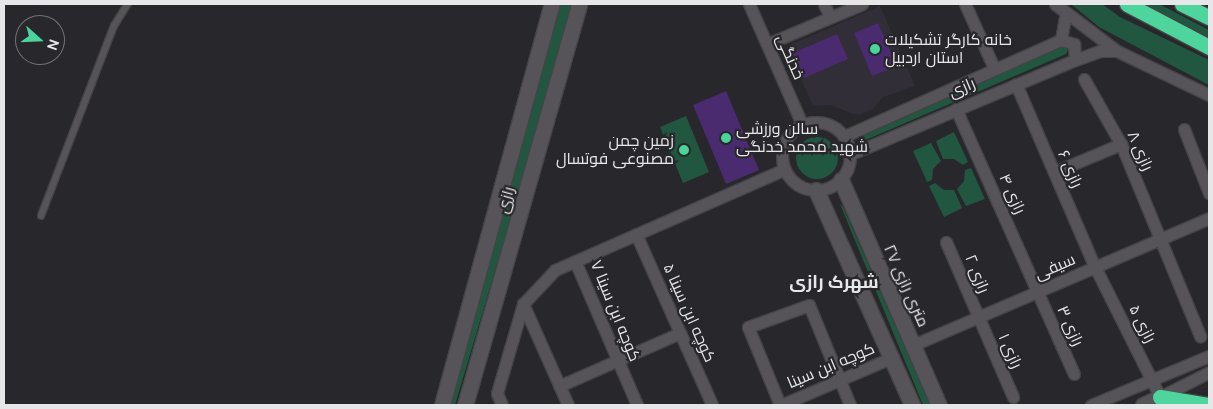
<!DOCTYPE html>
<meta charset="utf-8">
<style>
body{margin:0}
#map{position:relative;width:1213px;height:409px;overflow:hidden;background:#28272b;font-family:"DM Sans",Cairo,sans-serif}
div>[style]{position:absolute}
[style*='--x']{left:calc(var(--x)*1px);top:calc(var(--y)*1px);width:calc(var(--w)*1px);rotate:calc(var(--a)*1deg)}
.built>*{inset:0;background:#312e37}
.green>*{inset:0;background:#215740}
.round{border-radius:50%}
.building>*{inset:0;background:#4a2b6f}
.roads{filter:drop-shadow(1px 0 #444446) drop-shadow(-1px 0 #444446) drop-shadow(0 1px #444446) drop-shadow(0 -1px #444446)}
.lane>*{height:5.5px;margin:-2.75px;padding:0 2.75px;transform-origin:2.75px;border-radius:2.75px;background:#565458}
.street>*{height:11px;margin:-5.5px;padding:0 5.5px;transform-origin:5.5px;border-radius:5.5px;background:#565458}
.street>.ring{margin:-5.5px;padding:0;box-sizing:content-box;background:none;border:11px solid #565458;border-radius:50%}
.secondary>*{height:15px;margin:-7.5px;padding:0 7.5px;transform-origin:7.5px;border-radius:7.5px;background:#565458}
.highway>*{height:15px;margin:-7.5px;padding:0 7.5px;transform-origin:7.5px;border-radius:7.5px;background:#4ed49d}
.dots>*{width:14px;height:14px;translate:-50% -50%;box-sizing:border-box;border:2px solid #28272b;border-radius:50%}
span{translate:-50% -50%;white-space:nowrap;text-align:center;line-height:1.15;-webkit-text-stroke:4.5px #28272b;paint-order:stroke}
.poi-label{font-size:16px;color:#e7e7e9}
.left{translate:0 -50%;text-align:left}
.right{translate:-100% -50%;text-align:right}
.street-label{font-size:16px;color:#e7e7e9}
.neighbourhood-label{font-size:18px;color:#e7e7e9;font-weight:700}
.frame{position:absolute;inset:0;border:5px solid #e7e7e9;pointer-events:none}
.north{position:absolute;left:15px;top:15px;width:50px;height:50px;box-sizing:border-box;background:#28272b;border:1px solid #747477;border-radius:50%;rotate:110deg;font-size:14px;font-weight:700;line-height:20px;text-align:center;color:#e7e7e9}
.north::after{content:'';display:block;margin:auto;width:18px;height:22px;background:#4ad49c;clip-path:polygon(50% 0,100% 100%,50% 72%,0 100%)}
</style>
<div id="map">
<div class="built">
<i style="clip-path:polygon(880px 6px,915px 86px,883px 97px,873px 109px,861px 114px,853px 114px,830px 105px,813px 106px,788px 50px,790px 45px)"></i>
</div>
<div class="green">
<i style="clip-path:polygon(561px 4px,572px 4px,530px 153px,455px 405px,447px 405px)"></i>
<i style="clip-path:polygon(1071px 4px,1102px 4px,1120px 17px,1209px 60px,1209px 85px,1099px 27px)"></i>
<i style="clip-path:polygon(1145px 4px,1159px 4px,1209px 30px,1209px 39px)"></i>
<i style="clip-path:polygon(1064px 46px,1068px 50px,1066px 54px,861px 142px,863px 136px)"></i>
<i style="clip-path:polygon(686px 116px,709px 172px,683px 183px,660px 127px)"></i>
<i style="clip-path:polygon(954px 132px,968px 162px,963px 165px,954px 159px,943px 159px,936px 141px)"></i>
<i class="round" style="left:796px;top:137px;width:42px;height:42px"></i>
<i style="clip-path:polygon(931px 143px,941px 161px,933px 169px,932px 180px,927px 182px,913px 151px)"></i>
<i style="clip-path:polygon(971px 168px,985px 199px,966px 206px,957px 189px,964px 181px,965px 170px)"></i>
<i style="clip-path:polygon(935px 183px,944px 190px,954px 190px,962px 208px,944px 217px,929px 186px)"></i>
<i style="clip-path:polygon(840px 204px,843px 207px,930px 405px,923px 405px)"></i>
</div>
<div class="building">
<i style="clip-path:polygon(878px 23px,897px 66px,872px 76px,854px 33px)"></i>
<i style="clip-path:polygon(837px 34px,848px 59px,804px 78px,793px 53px)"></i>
<i style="clip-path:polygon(726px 91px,759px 170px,726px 184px,693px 105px)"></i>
</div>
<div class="roads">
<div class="lane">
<i style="--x:41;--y:216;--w:204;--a:-69"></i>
<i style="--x:114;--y:26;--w:26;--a:-58"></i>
</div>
<div class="street">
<i style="--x:749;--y:4;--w:131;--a:66.2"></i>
<i style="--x:824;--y:4;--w:14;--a:65"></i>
<i style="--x:965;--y:4;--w:70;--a:65.6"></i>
<i style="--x:1055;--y:4;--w:78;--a:37.2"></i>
<i style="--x:1117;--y:51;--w:102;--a:25.6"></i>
<i style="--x:1061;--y:40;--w:14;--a:17"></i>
<i style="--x:1074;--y:44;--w:16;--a:86"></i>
<i style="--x:767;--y:44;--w:103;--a:-22.8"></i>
<i style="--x:1084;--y:79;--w:75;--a:60.4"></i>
<i style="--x:1121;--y:144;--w:208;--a:67.6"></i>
<i style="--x:1016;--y:84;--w:199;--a:66.7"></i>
<i style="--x:1095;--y:267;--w:145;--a:63.4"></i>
<i style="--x:1160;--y:397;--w:55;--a:-27"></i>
<i style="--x:956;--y:109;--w:290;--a:66"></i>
<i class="ring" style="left:782px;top:122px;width:57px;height:57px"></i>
<i style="--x:1184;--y:129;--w:69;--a:68.7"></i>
<i style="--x:845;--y:136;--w:236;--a:-24"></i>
<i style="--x:1061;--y:40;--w:27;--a:-80"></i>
<i style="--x:851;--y:154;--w:243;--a:-22.8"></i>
<i style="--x:1075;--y:60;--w:27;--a:-20"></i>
<i style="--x:1100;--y:51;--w:17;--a:0"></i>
<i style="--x:1054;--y:172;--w:73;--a:-22.7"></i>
<i style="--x:636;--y:234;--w:187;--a:66"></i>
<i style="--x:946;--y:242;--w:169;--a:66.6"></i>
<i style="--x:575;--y:261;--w:157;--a:66.7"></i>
<i style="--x:913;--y:345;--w:322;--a:-23.2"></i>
<i style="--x:559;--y:386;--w:132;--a:-23.7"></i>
<i style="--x:502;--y:405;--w:13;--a:-113"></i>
<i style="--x:497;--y:393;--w:93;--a:-73.7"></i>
<i style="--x:568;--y:405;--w:111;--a:-114"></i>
<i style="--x:523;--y:304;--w:47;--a:-46.7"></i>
<i style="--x:555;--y:270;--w:251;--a:-23.7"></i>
<i style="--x:780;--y:405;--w:84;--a:-112.3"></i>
<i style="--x:748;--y:327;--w:65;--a:-19.8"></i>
<i style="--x:809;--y:305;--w:108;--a:67.7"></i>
<i style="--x:781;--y:405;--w:122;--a:-23.2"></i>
<i style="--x:1091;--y:405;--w:128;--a:-22.6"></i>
</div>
<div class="secondary">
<i style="--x:841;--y:180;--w:245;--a:66.5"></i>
<i style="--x:816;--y:190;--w:235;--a:65.9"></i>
<i style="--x:442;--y:405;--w:416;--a:-74.7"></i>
<i style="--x:465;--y:405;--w:417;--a:-74.1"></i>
<i style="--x:1143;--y:405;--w:19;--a:-25"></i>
</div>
<div class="highway">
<i style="--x:1127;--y:4;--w:93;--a:27.7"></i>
<i style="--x:1182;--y:4;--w:30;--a:26"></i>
<i style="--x:1160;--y:397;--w:50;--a:9.3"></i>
</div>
</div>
<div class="dots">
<i style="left:875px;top:49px;background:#4ad49c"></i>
<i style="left:726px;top:138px;background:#4ad49c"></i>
<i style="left:684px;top:150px;background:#4ad49c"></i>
</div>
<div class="poi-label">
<span class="left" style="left:885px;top:49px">خانه کارگر تشکیلات<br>استان اردبیل</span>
<span class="left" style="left:736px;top:138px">سالن ورزشی<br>شهید محمد خدنگی</span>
<span class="right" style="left:674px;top:150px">زمین چمن<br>مصنوعی فوتسال</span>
</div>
<div class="street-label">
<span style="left:790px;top:57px;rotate:66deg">خدنگی</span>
<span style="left:962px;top:88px;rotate:-23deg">رازی</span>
<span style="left:1140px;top:151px;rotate:66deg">رازی ۸</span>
<span style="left:1070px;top:169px;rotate:66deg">رازی ۶</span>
<span style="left:1012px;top:194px;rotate:66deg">رازی ۴</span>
<span style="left:506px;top:200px;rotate:-74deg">رازی</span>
<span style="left:1055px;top:267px;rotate:-23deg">سیفی</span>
<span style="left:977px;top:274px;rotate:68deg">رازی ۲</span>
<span style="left:906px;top:286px;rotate:66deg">۲۷ متری رازی</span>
<span style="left:615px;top:311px;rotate:68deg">کوچه ابن سینا ۷</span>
<span style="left:689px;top:313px;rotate:66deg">کوچه ابن سینا ۵</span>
<span style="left:1142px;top:324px;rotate:63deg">رازی ۵</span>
<span style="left:1070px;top:326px;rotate:66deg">رازی ۳</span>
<span style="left:1010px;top:351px;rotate:66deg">رازی ۱</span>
<span style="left:831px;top:366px;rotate:-23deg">کوچه ابن سینا</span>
</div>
<div class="neighbourhood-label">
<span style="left:834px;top:282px">شهرک رازی</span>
</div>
<div class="frame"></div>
<div class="north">N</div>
</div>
